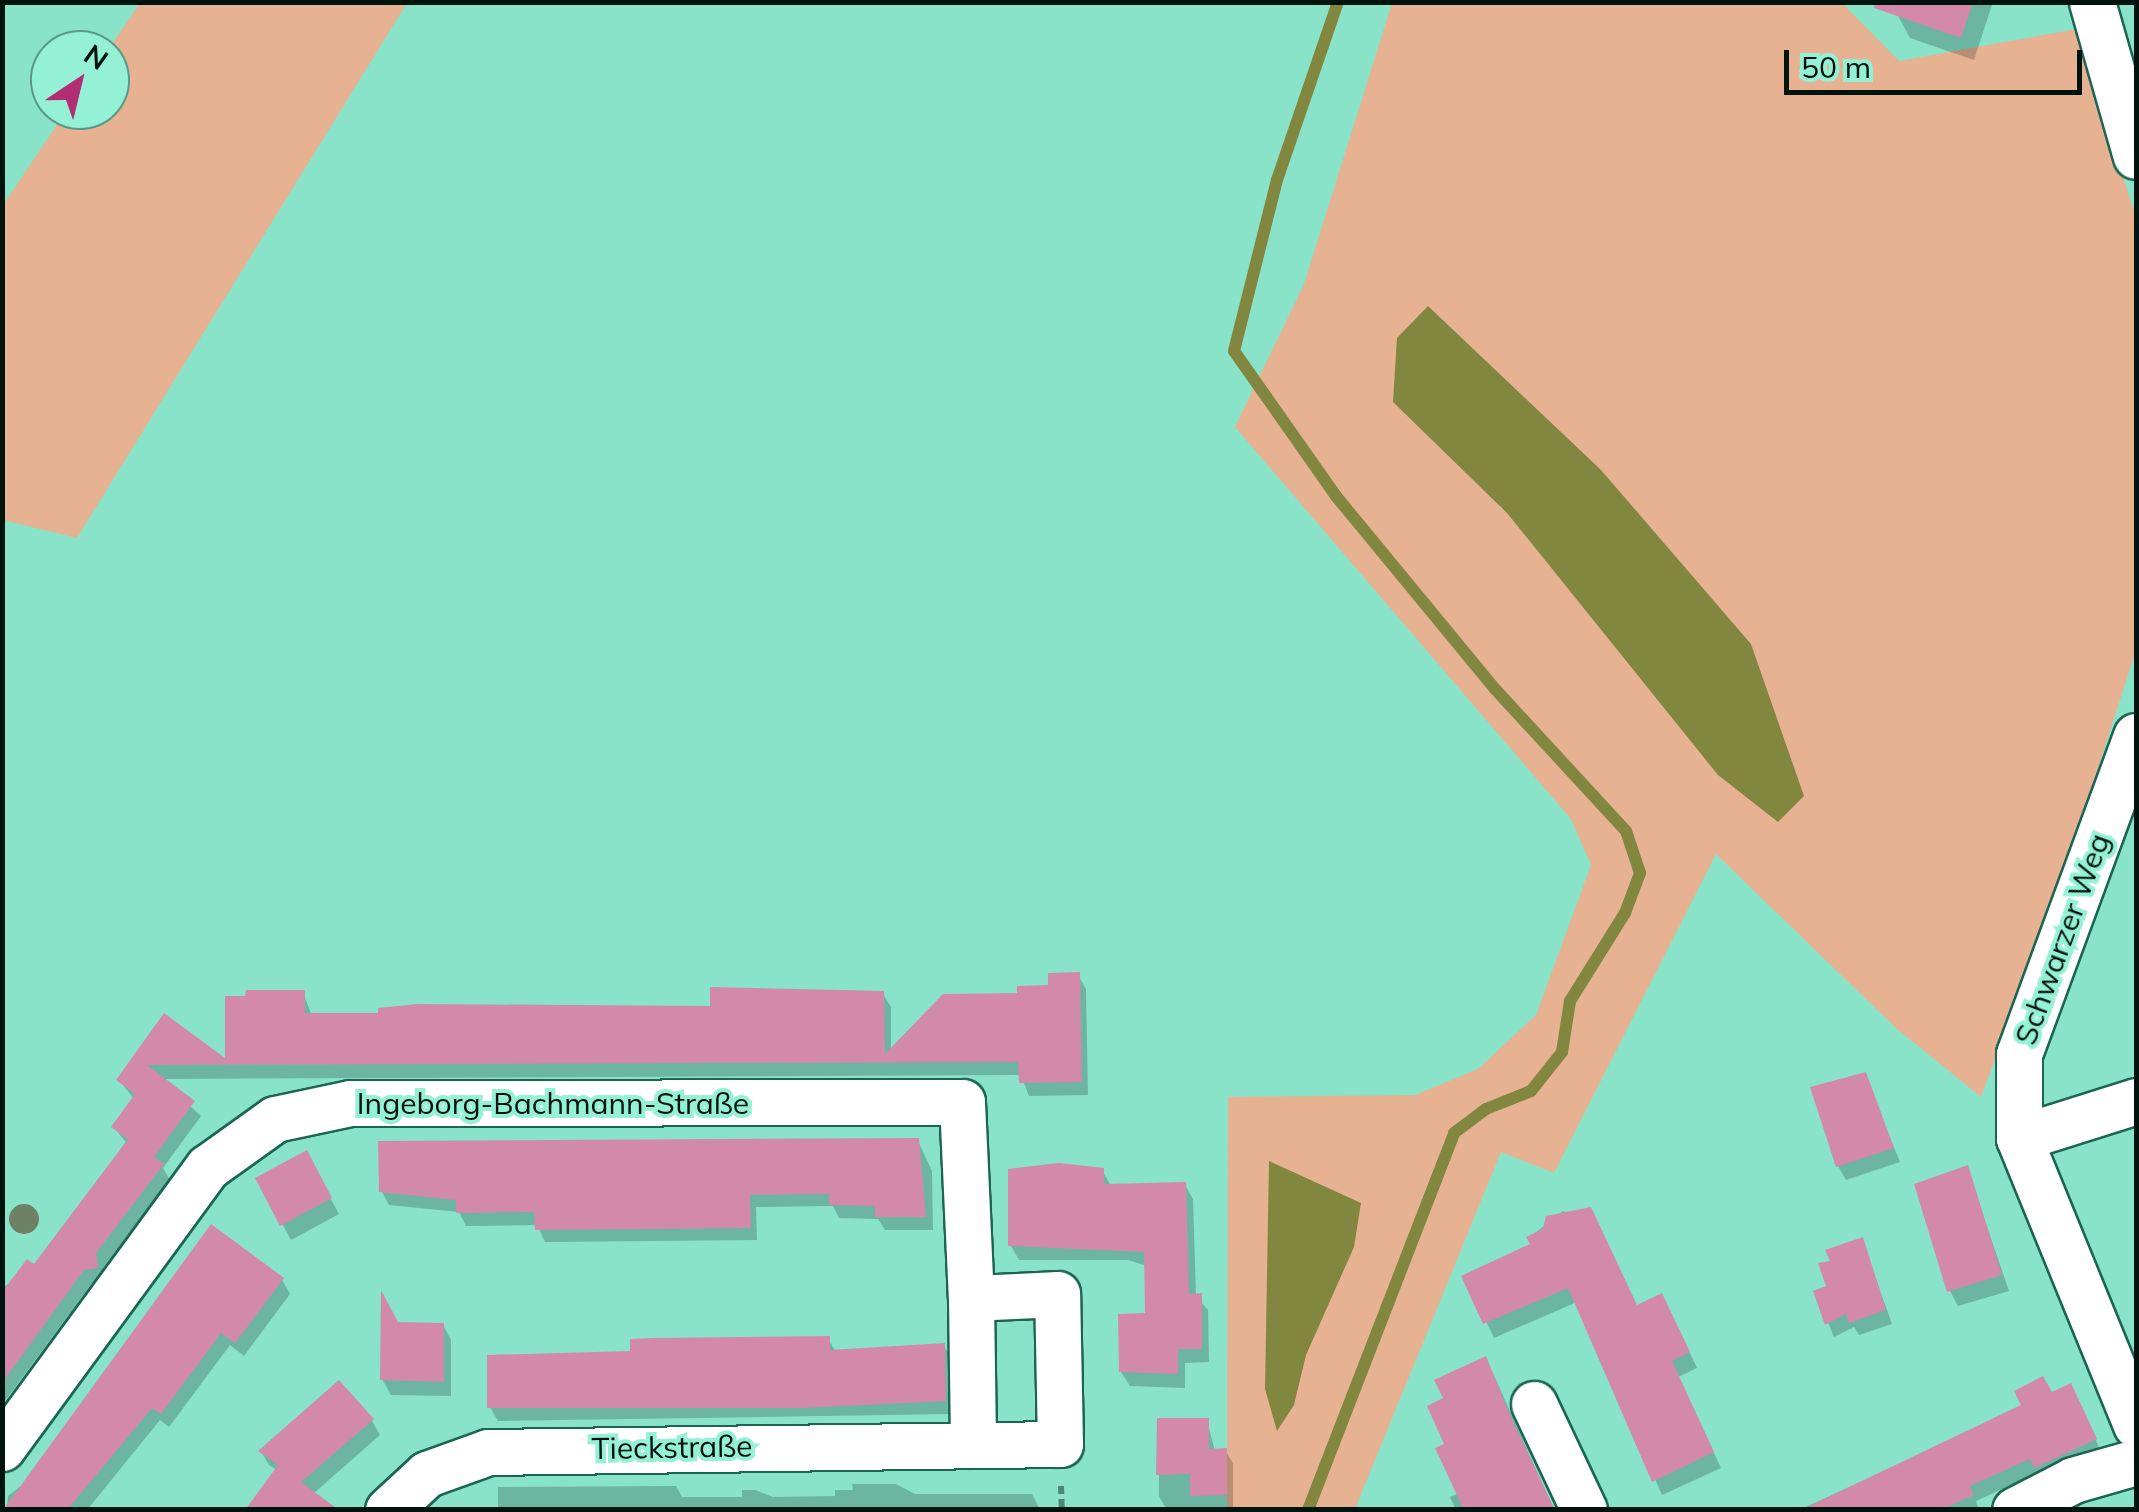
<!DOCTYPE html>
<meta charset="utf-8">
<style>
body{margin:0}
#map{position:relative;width:2139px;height:1512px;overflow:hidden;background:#88e3c8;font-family:Mulish,sans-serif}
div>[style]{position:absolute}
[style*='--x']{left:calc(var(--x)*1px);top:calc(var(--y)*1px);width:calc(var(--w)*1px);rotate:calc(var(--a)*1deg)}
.green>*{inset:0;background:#e6b292}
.water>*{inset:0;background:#82873f}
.shadow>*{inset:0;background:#0003}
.stream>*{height:12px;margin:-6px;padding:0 6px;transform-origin:6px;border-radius:6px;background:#82873f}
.building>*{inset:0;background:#d38aa9}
.path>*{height:6px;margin-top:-3px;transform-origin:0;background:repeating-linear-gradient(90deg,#4c8876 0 8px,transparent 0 13px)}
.roads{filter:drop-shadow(2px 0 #1b6553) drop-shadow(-2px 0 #1b6553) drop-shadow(0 2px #1b6553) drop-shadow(0 -2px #1b6553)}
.minor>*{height:45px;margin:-22.5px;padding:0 22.5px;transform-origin:22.5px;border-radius:22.5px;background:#fff}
.trees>*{width:30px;height:30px;margin:-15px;border-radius:50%;background:#6f8164}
span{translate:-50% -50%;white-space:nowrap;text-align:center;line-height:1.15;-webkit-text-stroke:8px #95f1d5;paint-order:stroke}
.street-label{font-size:30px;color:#00140d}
.frame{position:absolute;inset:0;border:5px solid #00140d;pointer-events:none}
.north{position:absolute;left:30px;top:30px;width:100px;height:100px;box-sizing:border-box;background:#95f1d5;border:2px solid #599985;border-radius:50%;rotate:35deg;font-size:28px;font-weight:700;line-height:40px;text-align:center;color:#00140d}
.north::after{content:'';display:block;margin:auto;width:35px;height:45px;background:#b22e74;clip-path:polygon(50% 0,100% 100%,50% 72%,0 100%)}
.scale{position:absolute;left:1784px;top:50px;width:298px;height:45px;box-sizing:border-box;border:5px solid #00140d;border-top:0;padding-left:12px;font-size:30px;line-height:35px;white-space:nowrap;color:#00140d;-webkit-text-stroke:8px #95f1d5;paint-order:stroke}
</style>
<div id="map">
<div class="green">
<i style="clip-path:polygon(140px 3px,407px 3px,77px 538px,3px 520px,3px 205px,67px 110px,110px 110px,108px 50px)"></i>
<i style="clip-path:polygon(1392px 3px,1842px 3px,1899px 61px,2077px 29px,2136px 218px,2136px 650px,2063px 877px,1981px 1097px,1897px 1029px,1716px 854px,1554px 1173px,1501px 1152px,1355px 1509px,1227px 1509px,1228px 1097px,1415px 1095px,1478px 1069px,1536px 1015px,1591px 865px,1571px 819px,1235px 427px,1304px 284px)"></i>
</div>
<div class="water">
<i style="clip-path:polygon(1428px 306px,1601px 470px,1751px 644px,1804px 796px,1778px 822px,1718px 775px,1507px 513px,1393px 402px,1397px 338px)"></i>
<i style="clip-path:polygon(1269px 1161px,1361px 1203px,1354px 1247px,1306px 1355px,1294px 1405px,1277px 1431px,1265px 1389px)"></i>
</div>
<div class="shadow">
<i style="clip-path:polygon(1901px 2px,1993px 2px,1974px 60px,1910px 38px,1897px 14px)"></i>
<i style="clip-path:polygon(1078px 975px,1086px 989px,1088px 1095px,1029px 1096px,1021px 1075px,161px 1079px,201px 1116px,163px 1168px,170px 1180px,103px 1268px,104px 1281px,92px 1283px,2px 1405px,2px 1288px,35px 1268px,127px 1144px,114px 1127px,134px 1099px,119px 1080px,165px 1017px,227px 1063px,303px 993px,312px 1016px,712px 1009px,883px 994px,891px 1007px,891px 1051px)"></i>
<i style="clip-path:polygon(1864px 1075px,1900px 1162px,1846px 1180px,1838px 1166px)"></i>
<i style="clip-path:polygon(918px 1141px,932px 1171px,933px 1230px,885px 1230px,878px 1219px,839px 1218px,833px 1206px,756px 1207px,757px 1240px,545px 1242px,537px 1225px,466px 1226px,459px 1212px,389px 1205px,382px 1192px)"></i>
<i style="clip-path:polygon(306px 1154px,339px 1214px,291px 1240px,258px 1179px)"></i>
<i style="clip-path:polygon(1967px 1168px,2009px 1291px,1958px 1306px,1950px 1291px)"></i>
<i style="clip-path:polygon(1102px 1170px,1111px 1186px,1185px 1185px,1193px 1199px,1196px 1296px,1208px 1310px,1209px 1362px,1185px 1363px,1185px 1388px,1130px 1386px,1121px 1372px,1148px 1316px,1147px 1266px,1128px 1260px,1019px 1260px,1011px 1246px)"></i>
<i style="clip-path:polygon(1563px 1211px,1576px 1217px,1637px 1308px,1670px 1311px,1697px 1368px,1678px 1377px,1721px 1468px,1662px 1495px,1577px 1302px,1494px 1338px,1465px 1277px,1533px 1245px,1530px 1237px)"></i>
<i style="clip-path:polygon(1862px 1240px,1892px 1324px,1859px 1335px,1854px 1327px,1834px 1337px,1816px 1293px,1829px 1288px,1833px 1263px)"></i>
<i style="clip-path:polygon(282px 1280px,290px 1294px,244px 1356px,230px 1345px,169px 1427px,160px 1420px,87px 1510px,7px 1510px,8px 1496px)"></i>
<i style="clip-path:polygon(443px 1325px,451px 1340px,451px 1396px,391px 1395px,382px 1379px)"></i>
<i style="clip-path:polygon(828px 1339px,836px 1352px,944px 1346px,952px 1360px,953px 1414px,498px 1421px,490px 1407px)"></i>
<i style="clip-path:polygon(1485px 1359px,1493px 1373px,1554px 1510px,1456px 1510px,1450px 1497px,1459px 1493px,1446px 1400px)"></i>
<i style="clip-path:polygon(2051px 1395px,2078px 1400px,2102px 1454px,2044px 1480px,2039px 1472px,1976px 1501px,1979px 1510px,1799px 1510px)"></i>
<i style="clip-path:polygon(372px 1421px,380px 1435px,313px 1494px,269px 1465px,261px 1451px)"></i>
<i style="clip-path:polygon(1159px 1421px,1207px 1421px,1215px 1451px,1225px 1450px,1233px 1463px,1233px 1507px,1166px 1509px,1159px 1496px)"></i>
<i style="clip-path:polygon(852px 1484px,896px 1484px,915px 1494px,1032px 1494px,1040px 1510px,498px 1510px,498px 1487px,676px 1486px,682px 1497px,742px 1497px,742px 1490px,755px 1490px,773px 1497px,835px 1496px,835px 1490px,853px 1490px)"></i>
</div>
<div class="stream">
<i style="--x:1308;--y:1510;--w:404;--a:-68.8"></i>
<i style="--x:1454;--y:1133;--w:40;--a:-37"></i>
<i style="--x:1486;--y:1109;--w:48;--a:-21.8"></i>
<i style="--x:1531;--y:1091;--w:50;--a:-51.5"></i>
<i style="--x:1562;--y:1052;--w:52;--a:-81.1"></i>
<i style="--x:1570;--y:1001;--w:104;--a:-58"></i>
<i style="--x:1625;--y:913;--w:43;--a:-69.4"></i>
<i style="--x:1640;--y:873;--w:44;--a:-108.4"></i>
<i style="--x:1626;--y:831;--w:193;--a:-132.7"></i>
<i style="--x:1495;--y:689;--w:250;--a:-129.5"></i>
<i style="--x:1336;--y:496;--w:177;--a:-125.1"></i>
<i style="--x:1234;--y:351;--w:176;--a:-75.9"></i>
<i style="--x:1277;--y:180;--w:188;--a:-71.1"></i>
</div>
<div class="building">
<i style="clip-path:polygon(1875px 2px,1973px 2px,1961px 38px,1874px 8px)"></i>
<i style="clip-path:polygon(1080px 972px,1082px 1082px,1019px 1083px,1018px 1062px,147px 1065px,195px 1101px,154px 1157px,164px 1164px,96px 1253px,98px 1268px,84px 1270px,2px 1383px,2px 1292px,27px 1259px,34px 1264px,128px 1139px,111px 1127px,135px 1094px,116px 1080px,164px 1013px,225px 1058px,225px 996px,245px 996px,246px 990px,305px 990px,305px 1013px,378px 1013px,378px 1008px,418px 1004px,710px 1006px,710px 987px,884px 991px,885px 1054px,943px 994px,1017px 993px,1017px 986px,1048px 985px,1048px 973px)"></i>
<i style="clip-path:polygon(1866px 1072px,1894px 1148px,1836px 1167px,1810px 1087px)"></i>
<i style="clip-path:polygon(919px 1138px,926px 1217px,875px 1217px,875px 1206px,829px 1205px,829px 1194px,750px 1195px,751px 1228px,535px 1230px,534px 1212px,456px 1213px,456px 1200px,379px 1192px,378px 1141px)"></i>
<i style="clip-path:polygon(307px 1150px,332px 1198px,280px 1226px,255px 1178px)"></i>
<i style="clip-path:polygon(1059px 1163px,1104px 1168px,1104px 1184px,1186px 1182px,1189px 1294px,1202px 1293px,1202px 1349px,1178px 1349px,1178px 1374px,1119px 1372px,1118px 1314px,1145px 1313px,1144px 1252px,1008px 1246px,1008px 1169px)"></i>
<i style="clip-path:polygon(1968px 1165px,2002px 1275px,1947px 1292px,1914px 1184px)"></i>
<i style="clip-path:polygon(1591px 1207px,1637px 1305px,1662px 1293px,1690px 1352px,1672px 1361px,1714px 1452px,1652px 1482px,1568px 1288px,1483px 1324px,1461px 1276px,1530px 1244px,1526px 1237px,1543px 1229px,1546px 1216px)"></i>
<i style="clip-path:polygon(211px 1224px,284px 1278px,235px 1343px,221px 1333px,161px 1414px,152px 1408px,67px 1510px,3px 1510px)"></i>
<i style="clip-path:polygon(1863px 1237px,1886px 1310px,1849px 1323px,1846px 1314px,1825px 1325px,1813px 1291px,1826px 1286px,1818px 1263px,1830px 1261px,1825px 1250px)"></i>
<i style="clip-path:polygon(381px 1290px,398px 1322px,444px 1323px,444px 1382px,380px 1380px)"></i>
<i style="clip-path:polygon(830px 1336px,830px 1350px,945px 1343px,946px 1401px,802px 1408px,487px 1408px,487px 1355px,630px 1351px,630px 1339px,652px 1338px)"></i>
<i style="clip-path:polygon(1486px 1356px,1510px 1415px,1555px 1510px,1464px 1510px,1435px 1448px,1444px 1444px,1427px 1406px,1443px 1398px,1434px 1380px)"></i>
<i style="clip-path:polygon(2043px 1376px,2052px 1392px,2071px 1383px,2097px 1439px,2034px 1468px,2030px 1459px,1970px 1486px,1974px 1495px,1941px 1510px,1801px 1510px,2021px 1405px,2014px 1391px)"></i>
<i style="clip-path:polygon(339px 1380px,374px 1419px,301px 1482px,339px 1510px,245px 1510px,278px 1465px,258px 1451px)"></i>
<i style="clip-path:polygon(1157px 1418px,1209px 1418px,1209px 1449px,1227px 1448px,1227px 1495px,1190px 1496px,1190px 1474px,1156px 1475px)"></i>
</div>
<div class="path">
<i style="--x:1061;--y:1486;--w:24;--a:88"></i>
</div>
<div class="roads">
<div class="minor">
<i style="--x:2092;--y:2;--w:160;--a:74.1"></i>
<i style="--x:2136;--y:736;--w:339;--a:110.2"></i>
<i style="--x:2019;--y:1054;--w:84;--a:90"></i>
<i style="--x:2019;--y:1138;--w:310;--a:67.8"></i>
<i style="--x:2019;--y:1138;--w:123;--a:-17.5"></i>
<i style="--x:1534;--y:1404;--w:117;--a:64.7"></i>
<i style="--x:2;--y:1448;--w:348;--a:-53.8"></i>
<i style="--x:208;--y:1167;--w:82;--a:-35.6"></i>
<i style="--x:275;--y:1119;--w:77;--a:-12"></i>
<i style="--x:350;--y:1103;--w:612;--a:-0.09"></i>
<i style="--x:962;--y:1102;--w:196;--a:87.4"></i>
<i style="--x:388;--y:1510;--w:53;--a:-42.7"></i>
<i style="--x:427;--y:1474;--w:65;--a:-19.8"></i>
<i style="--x:488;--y:1452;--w:572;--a:-0.8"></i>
<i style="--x:1060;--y:1444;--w:150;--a:-91.1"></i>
<i style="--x:1057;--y:1294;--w:86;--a:177.3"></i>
<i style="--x:971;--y:1298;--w:147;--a:89.2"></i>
<i style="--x:2015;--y:1510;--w:65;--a:-27.3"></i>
<i style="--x:2073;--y:1480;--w:66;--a:-15.9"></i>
</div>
</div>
<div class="trees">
<i style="left:24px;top:1219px"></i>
</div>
<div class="street-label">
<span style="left:2062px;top:939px;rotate:-70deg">Schwarzer Weg</span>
<span style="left:553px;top:1103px">Ingeborg-Bachmann-Straße</span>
<span style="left:672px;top:1447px;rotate:-1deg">Tieckstraße</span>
</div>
<div class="frame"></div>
<div class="north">N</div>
<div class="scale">50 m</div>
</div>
